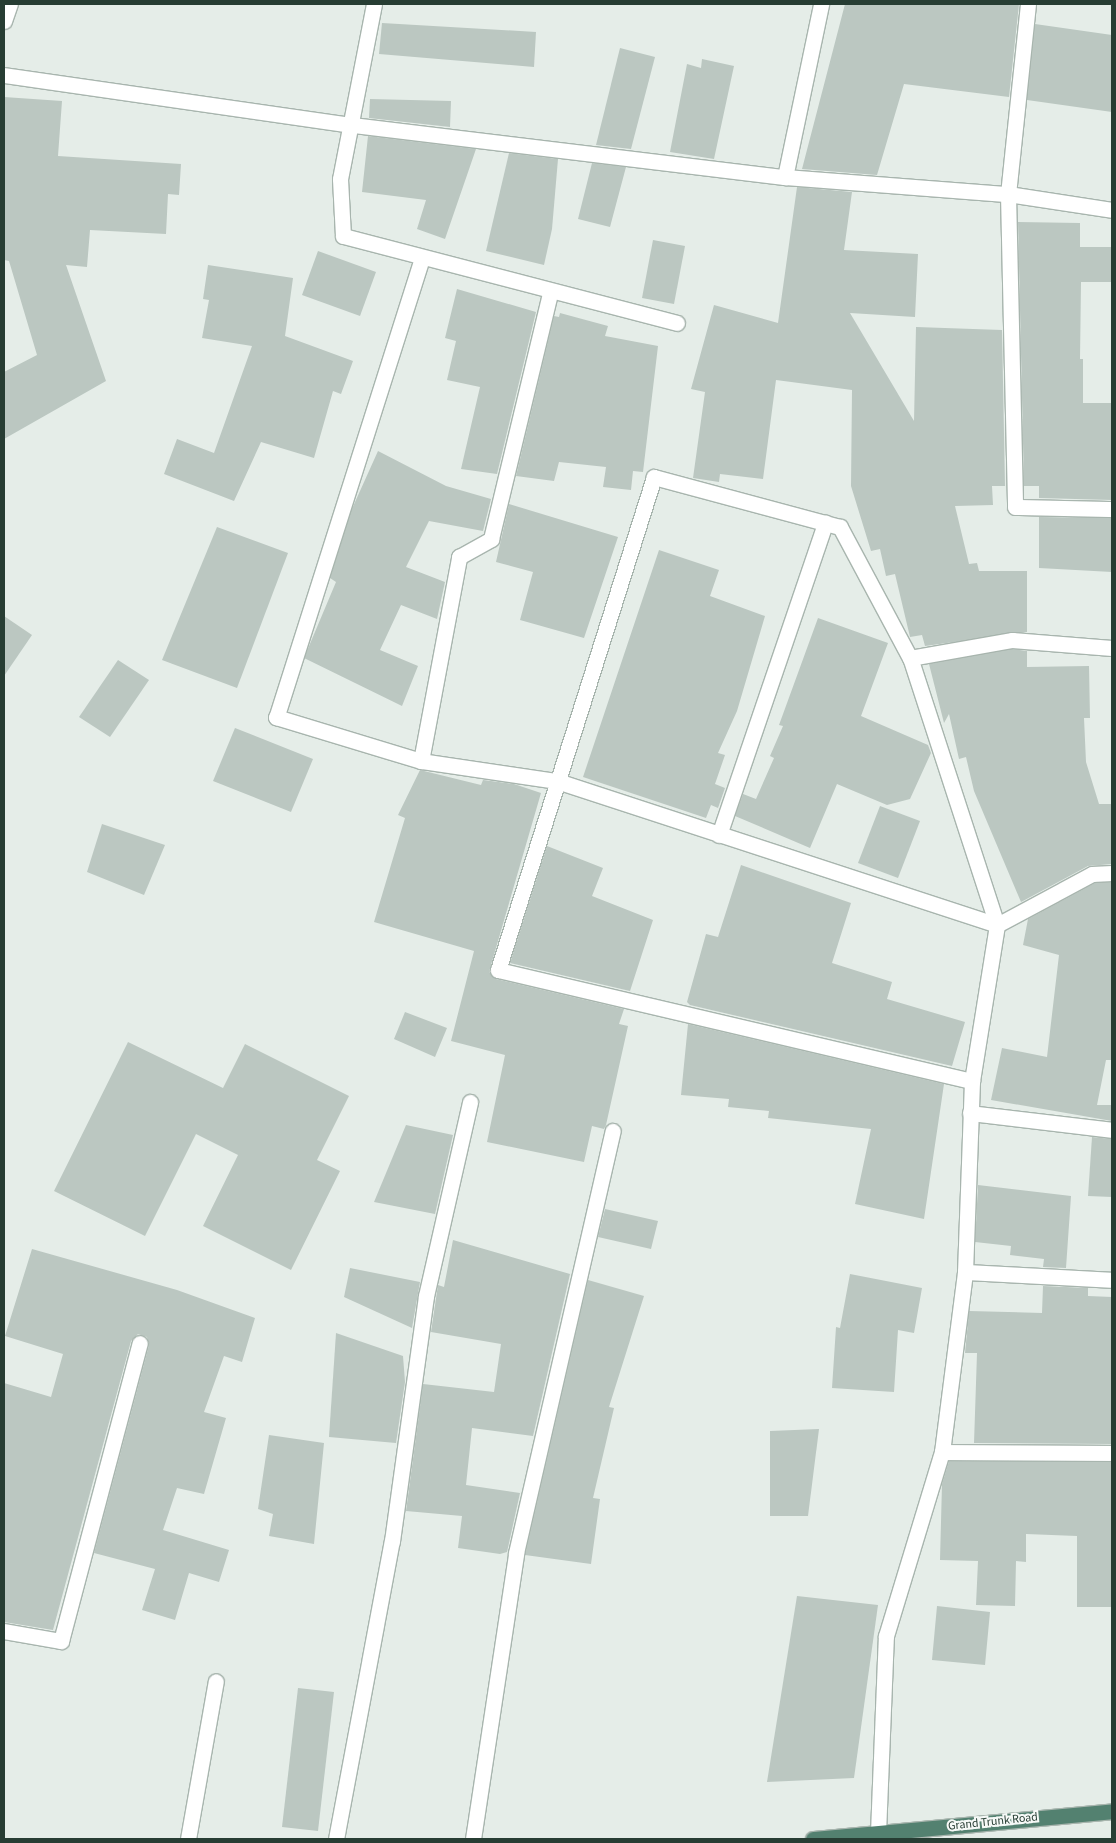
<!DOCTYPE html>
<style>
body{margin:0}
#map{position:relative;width:1116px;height:1843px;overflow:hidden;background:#e5ede8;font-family:"Source Sans 3",sans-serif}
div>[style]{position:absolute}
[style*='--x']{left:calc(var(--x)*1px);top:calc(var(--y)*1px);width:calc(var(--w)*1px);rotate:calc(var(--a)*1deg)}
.building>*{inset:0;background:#bbc7c1}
.roads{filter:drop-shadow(1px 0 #a8b5ae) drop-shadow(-1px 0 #a8b5ae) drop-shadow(0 1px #a8b5ae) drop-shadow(0 -1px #a8b5ae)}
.minor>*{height:15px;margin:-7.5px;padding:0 7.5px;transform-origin:7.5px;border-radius:7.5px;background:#fff}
.trunk>*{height:15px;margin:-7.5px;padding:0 7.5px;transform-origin:7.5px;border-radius:7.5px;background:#538170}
span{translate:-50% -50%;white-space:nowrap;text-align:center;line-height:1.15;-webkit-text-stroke:4px #f6f9f7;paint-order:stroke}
.street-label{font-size:12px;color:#273d33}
.frame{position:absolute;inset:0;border:5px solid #273d33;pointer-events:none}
</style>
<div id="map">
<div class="building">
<i style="clip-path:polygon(845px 4px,1019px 4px,1009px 97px,904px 84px,877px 175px,802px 169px)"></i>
<i style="clip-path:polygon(382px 23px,536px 32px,534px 67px,379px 54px)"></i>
<i style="clip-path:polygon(1035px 24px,1112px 35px,1112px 112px,1027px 100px)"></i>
<i style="clip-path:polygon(620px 48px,655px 57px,631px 149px,596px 145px)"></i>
<i style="clip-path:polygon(702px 59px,734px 66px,714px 159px,670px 152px,687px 64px,701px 68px)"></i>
<i style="clip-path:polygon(4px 97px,62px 101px,58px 156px,181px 164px,179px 195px,168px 194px,166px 234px,90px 230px,87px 267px,66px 265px,106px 381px,4px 439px,4px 372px,37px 355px,9px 261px,4px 260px)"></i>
<i style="clip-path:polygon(370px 99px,451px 101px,450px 127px,369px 118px)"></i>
<i style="clip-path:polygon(368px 136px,476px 149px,445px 239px,417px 229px,426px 200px,362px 192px)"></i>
<i style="clip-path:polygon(509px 153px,558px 159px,552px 229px,544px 265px,486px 251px)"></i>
<i style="clip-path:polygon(592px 163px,626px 167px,610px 227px,578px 219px)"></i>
<i style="clip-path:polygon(797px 187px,852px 192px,844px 250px,918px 254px,915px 317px,850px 313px,914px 421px,916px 327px,1002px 330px,1005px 486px,992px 486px,993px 505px,955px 506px,969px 564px,977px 563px,979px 571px,1027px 571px,1027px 632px,925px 646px,922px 635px,910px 637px,895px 574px,886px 576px,880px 549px,871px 551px,851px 486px,852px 390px,776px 380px,763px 479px,720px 474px,719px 482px,693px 478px,705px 392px,691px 389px,714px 305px,778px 323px)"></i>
<i style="clip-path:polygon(1018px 222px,1080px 223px,1080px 247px,1112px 247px,1112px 282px,1081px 282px,1080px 359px,1083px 359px,1083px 403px,1112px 403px,1112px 500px,1039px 498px,1039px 486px,1024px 486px)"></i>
<i style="clip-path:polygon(653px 240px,685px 246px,674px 304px,642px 298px)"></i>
<i style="clip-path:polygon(318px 251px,376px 272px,360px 316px,302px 295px)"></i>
<i style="clip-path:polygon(208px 265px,293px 278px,285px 336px,353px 361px,341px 394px,333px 391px,314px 458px,261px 442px,234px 501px,164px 474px,177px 439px,214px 453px,252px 346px,202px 338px,209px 300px,203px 299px)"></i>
<i style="clip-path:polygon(457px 289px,536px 312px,497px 474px,461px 469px,480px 387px,447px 380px,456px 341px,445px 338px)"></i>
<i style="clip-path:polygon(560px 313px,608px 326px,605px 336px,658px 346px,643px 472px,633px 471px,631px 490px,603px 487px,606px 467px,559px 462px,554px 481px,516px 476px,554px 316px,559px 317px)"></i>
<i style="clip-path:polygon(378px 451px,446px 486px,491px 499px,483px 531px,429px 521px,406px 567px,445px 582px,437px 619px,401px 605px,380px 650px,418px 666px,402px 706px,304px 658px,336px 582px,330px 578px,351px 511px)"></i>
<i style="clip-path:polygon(509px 504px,618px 537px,584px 638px,520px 620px,533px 572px,496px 562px)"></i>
<i style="clip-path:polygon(1039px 517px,1112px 518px,1112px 572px,1039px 568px)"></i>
<i style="clip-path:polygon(217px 527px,288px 553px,237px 688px,162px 660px)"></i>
<i style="clip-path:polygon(659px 550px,719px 570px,710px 596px,765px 616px,737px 711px,718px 753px,725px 755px,715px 784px,725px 788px,718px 808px,711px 805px,706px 818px,583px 777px)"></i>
<i style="clip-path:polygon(4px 616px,32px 635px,4px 676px)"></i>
<i style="clip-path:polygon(818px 618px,888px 643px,861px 716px,928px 745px,931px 753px,910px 799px,887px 805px,837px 784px,810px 848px,735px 816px,743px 794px,756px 799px,774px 758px,770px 756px,783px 726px,779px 725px)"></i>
<i style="clip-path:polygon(1012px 649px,1027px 651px,1027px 667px,1089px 666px,1090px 718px,1084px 718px,1086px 762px,1099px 804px,1112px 804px,1112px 864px,1088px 866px,1021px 902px,974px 791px,966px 757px,959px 759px,949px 714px,944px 723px,929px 664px)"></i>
<i style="clip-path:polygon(118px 660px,149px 680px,110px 737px,79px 717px)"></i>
<i style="clip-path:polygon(235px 728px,313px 759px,291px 812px,213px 781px)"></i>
<i style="clip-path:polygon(420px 770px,481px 785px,483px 780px,514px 784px,541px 793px,489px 972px,496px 979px,624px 1009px,619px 1024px,628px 1026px,606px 1125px,604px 1129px,592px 1126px,584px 1162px,487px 1142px,505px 1055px,451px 1041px,474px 951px,374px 922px,405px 818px,398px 815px)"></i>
<i style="clip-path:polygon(880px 806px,920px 821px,898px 878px,858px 863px)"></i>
<i style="clip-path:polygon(102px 824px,165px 845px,144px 895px,87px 872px)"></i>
<i style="clip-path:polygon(547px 846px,603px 868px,592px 896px,653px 920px,630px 991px,510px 963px)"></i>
<i style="clip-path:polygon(741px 865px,851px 903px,832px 963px,892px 982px,887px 999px,965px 1022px,952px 1066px,690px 1005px,687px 1002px,706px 934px,718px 937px)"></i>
<i style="clip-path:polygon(1112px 882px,1112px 1060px,1106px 1060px,1097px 1105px,1112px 1105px,1112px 1121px,991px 1100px,1002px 1048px,1047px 1057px,1059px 955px,1023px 945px,1028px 919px,1095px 883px)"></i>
<i style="clip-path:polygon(405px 1012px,447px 1028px,435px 1057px,394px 1039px)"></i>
<i style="clip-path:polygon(688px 1024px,944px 1084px,924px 1219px,855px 1204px,871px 1129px,768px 1118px,769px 1111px,728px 1107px,729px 1099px,681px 1095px)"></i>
<i style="clip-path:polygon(128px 1042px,223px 1088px,245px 1044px,349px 1096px,317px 1160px,340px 1171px,291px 1270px,203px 1226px,238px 1155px,196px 1134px,145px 1236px,54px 1191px)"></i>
<i style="clip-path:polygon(406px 1125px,453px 1135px,435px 1214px,374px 1202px)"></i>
<i style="clip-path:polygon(1092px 1137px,1112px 1139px,1112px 1197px,1088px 1196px)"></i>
<i style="clip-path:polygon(978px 1185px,1071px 1196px,1066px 1268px,1043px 1267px,1044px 1259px,1010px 1255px,1011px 1246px,975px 1242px)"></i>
<i style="clip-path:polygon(605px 1209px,658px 1221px,651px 1249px,598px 1237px)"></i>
<i style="clip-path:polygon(453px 1240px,570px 1274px,533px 1436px,472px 1428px,466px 1485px,520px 1493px,507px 1552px,500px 1554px,458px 1548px,462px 1516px,406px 1511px,423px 1384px,494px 1392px,501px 1344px,431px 1332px,438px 1285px,444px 1287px)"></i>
<i style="clip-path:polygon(32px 1249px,177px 1290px,255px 1318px,242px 1362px,224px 1356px,204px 1412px,226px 1418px,204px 1494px,177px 1488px,163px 1530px,229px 1550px,219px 1582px,189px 1573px,175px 1620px,142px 1610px,155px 1569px,94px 1553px,149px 1345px,147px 1337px,138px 1334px,131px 1341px,53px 1630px,4px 1622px,4px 1383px,51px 1397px,63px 1354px,5px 1336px)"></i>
<i style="clip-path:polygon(350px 1268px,420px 1282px,412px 1328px,344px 1297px)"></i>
<i style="clip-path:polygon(850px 1274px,922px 1288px,914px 1333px,898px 1330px,894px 1392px,832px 1388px,836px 1327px,840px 1328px)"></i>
<i style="clip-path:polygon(588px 1280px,644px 1296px,609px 1407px,614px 1408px,593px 1498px,600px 1499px,591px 1564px,525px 1555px)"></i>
<i style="clip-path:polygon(1043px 1286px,1088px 1288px,1088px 1296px,1112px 1297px,1112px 1444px,974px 1443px,977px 1353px,965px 1353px,969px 1311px,1042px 1313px)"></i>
<i style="clip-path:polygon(336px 1333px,403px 1356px,405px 1382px,396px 1443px,329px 1437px)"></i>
<i style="clip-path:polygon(819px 1429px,808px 1516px,770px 1516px,770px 1431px)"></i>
<i style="clip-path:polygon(269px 1435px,324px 1443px,314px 1544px,269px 1536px,273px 1514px,258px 1509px)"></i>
<i style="clip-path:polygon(949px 1461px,1112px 1462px,1112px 1607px,1077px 1607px,1077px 1536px,1026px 1534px,1026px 1562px,1016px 1561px,1015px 1606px,976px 1605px,978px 1561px,940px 1560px,942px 1484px)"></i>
<i style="clip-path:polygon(797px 1596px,878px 1605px,854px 1778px,767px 1782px)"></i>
<i style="clip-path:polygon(937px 1606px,990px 1612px,985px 1665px,932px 1660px)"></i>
<i style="clip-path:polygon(298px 1688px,334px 1692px,318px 1831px,282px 1827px)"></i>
</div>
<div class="roads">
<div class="minor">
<i style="--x:374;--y:4;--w:178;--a:101"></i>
<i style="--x:340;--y:179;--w:57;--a:87"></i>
<i style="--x:343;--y:236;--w:345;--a:14.6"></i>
<i style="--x:1028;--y:4;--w:191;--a:96"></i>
<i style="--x:1008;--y:194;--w:313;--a:88.7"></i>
<i style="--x:1015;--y:507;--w:97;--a:1.2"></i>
<i style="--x:4;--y:21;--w:18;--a:-71"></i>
<i style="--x:4;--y:75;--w:353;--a:8.2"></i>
<i style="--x:353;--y:125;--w:435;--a:6.9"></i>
<i style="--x:785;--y:177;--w:224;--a:4.4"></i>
<i style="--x:1008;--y:194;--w:105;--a:8.7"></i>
<i style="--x:785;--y:177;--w:177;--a:-78.2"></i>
<i style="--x:422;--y:258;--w:482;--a:107.6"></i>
<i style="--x:276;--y:717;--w:152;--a:16.9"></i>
<i style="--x:421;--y:761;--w:137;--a:8.4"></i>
<i style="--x:557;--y:781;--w:463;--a:18.1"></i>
<i style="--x:997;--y:925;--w:108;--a:-28.2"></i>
<i style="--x:1092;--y:874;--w:20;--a:-3"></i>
<i style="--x:910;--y:658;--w:104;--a:-10"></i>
<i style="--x:1012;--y:640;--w:100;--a:4.6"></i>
<i style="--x:421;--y:761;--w:208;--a:-79.4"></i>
<i style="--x:459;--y:557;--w:37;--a:-29"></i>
<i style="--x:491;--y:539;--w:253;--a:-76.5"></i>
<i style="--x:719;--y:835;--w:330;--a:-71.2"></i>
<i style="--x:970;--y:1113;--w:143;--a:6.8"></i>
<i style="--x:965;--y:1272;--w:147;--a:3.1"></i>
<i style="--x:942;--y:1452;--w:170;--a:0.3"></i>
<i style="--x:4;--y:1631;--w:58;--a:10"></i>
<i style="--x:61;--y:1641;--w:308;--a:-75.2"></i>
<i style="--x:878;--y:1833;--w:197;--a:-87.7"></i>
<i style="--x:886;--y:1636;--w:192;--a:-73.1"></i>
<i style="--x:942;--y:1452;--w:181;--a:-82.7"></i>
<i style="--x:965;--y:1272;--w:191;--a:-87.9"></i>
<i style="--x:972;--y:1081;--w:158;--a:-80.9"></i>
<i style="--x:997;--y:925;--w:281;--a:-108"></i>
<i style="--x:910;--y:658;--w:149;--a:-118.1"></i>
<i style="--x:840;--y:527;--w:193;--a:-165"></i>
<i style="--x:654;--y:477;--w:517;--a:107.56"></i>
<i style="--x:498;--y:970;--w:487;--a:13.2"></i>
<i style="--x:188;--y:1839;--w:160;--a:-80"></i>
<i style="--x:336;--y:1839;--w:303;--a:-79.4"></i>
<i style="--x:392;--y:1541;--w:247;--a:-82.1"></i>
<i style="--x:426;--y:1296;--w:199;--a:-77.2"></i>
<i style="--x:473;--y:1839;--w:289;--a:-81.4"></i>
<i style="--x:516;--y:1553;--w:433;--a:-77.1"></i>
</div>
<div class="trunk">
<i style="--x:813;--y:1839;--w:300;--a:-5.3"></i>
</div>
</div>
<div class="street-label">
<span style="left:993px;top:1822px;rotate:-6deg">Grand Trunk Road</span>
</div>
<div class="frame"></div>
</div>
